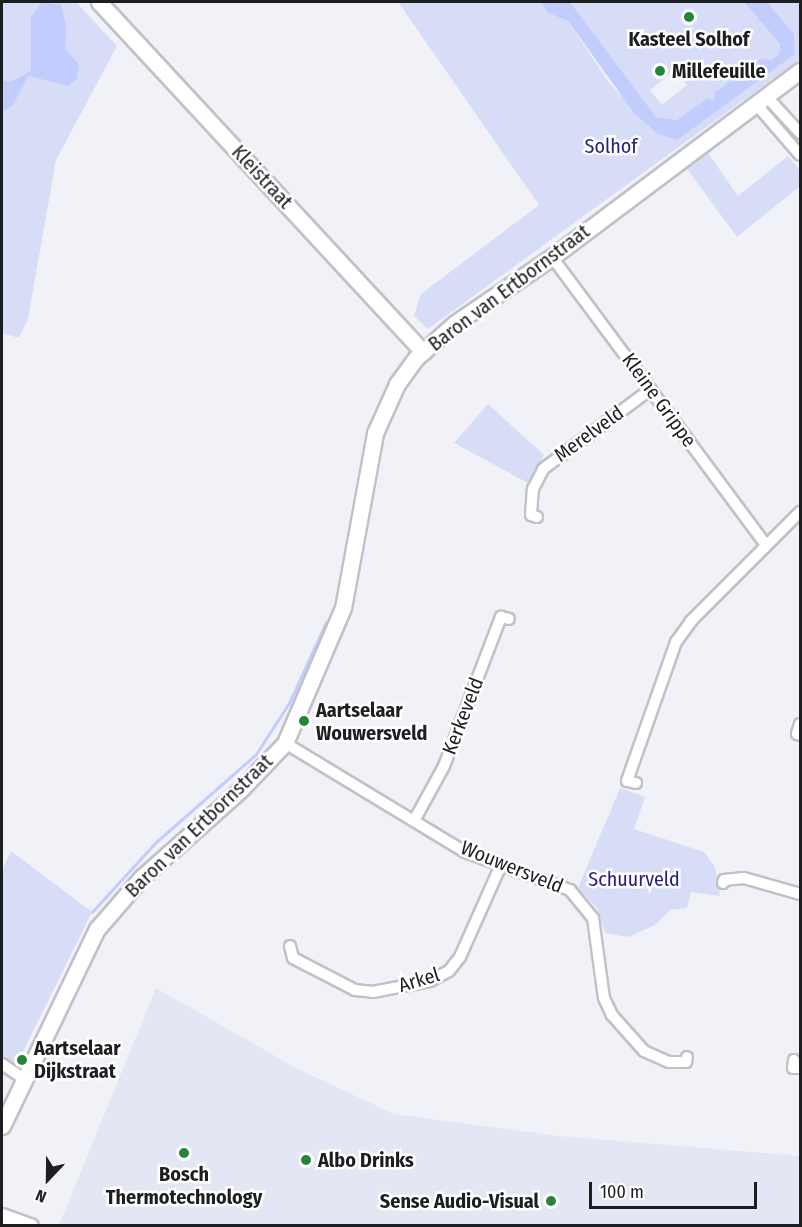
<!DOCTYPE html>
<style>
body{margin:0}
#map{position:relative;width:802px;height:1227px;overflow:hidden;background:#f1f2f8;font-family:"Fira Sans Condensed",sans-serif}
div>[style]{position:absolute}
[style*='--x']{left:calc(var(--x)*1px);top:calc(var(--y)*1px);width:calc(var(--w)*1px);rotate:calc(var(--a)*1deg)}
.built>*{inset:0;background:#e3e6f3}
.green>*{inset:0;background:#d7ddf6}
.water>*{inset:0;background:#c2ccfd}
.stream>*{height:3px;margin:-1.5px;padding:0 1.5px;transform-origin:1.5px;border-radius:1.5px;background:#c2ccfd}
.roads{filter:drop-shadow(2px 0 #c1c2c8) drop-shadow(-2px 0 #c1c2c8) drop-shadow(0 2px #c1c2c8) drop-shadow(0 -2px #c1c2c8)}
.street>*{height:10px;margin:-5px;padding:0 5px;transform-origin:5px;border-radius:5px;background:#fff}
.secondary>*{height:15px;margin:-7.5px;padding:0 7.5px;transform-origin:7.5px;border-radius:7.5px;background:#fff}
.dots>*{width:16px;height:16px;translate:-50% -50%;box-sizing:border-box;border:3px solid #fff;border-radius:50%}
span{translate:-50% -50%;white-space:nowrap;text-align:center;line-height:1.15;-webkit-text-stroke:5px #fff;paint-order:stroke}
.poi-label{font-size:20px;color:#1d1e20;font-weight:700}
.left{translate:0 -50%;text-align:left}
.right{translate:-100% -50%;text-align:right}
.park-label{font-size:20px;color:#25227b}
.street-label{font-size:20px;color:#1d1e20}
.frame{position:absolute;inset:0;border:3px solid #1d1e20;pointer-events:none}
.north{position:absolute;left:18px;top:1149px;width:60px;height:60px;-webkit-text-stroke:4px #fff;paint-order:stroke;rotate:202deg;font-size:16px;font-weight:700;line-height:24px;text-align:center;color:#1d1e20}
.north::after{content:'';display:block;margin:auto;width:21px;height:27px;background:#1d1e20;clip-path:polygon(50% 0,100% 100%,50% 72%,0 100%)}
.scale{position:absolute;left:589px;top:1182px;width:168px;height:27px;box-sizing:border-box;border:3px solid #1d1e20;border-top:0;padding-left:8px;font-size:18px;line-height:21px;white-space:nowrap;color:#1d1e20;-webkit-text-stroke:4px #fff;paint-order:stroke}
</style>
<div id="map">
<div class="built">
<i style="clip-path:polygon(156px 988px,298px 1069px,394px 1114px,558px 1136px,800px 1156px,800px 1225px,59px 1225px)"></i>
</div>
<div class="green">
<i style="clip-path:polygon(2px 2px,76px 2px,117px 46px,56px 160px,28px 319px,19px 338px,2px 333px)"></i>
<i style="clip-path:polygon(398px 2px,540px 2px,548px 13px,568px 21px,609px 83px,658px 134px,795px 54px,794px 34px,767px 2px,800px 2px,800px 59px,428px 329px,414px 316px,421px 294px,539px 205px)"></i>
<i style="clip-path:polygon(evenodd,570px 2px,744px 2px,780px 44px,779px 54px,714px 100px,707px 98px,677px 120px,656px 117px,570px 2px,675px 70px,687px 85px,662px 105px,650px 90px,675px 70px)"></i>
<i style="clip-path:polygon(708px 153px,738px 196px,788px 156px,800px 170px,800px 186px,737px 237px,687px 169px)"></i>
<i style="clip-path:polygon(488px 404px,544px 455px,528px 483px,454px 443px)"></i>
<i style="clip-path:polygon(620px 788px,645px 797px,634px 829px,704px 852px,715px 867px,720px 896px,691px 892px,687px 908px,670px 910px,655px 925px,628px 937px,605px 933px,597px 908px,578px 888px)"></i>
<i style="clip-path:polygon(11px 851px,92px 912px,13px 1072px,2px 1064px,2px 870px)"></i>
</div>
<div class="water">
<i style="clip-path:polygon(42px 2px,61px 5px,66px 26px,65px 49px,79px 64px,77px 79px,68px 86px,29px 76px,12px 106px,2px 112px,2px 81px,12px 81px,31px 71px,31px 17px)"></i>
<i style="clip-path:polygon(540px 2px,570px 2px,656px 117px,677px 120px,707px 98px,714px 100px,714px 93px,762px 58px,771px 60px,779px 54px,780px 44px,744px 2px,767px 2px,794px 34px,795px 54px,677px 140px,658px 134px,634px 113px,568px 21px,548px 13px)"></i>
</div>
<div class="stream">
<i style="--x:92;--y:912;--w:95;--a:-47.6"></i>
<i style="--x:156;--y:842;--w:133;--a:-41.3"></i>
<i style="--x:256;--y:754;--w:61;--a:-57.1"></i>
<i style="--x:289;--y:703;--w:89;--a:-65.4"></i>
</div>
<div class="roads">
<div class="street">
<i style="--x:767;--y:97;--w:49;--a:47.5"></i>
<i style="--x:756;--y:104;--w:67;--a:49.2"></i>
<i style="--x:552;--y:257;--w:357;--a:53.4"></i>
<i style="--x:537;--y:517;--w:6;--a:-162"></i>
<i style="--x:531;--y:515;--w:26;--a:-86"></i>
<i style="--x:533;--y:489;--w:22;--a:-63"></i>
<i style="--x:543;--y:469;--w:134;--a:-36.5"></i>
<i style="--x:800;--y:724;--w:10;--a:107"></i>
<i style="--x:797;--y:734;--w:3;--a:18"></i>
<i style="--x:285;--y:743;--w:210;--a:31.2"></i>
<i style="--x:465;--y:852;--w:112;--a:19.9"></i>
<i style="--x:570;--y:890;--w:36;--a:51"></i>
<i style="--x:593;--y:918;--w:81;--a:82.2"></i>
<i style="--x:604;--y:998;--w:19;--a:65"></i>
<i style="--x:612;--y:1015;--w:48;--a:48.4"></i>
<i style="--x:644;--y:1051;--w:27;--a:24"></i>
<i style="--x:669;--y:1062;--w:17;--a:0"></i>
<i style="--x:686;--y:1062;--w:5;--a:-79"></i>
<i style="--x:636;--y:783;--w:9;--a:-167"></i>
<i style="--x:627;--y:781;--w:147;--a:-70.6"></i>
<i style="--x:676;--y:642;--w:26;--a:-54"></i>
<i style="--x:691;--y:621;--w:154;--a:-45"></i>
<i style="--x:415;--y:819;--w:60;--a:-61.3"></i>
<i style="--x:444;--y:766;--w:160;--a:-69.1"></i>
<i style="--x:501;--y:617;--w:8;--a:14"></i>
<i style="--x:723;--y:883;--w:3;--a:-72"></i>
<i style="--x:724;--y:880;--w:20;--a:-6"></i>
<i style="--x:744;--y:878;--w:58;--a:15.9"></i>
<i style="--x:290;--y:946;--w:12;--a:76"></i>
<i style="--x:293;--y:958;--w:70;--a:27.3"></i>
<i style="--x:355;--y:990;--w:18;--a:6"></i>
<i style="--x:373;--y:992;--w:58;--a:-10.9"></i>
<i style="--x:430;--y:981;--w:21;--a:-28"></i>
<i style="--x:449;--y:971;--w:18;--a:-52"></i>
<i style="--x:460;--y:957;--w:98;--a:-66"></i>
<i style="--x:794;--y:1060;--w:8;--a:97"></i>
<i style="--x:793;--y:1068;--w:7;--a:0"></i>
<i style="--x:2;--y:1064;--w:27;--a:34"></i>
</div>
<div class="secondary">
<i style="--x:99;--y:2;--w:477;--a:47.2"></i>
<i style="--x:2;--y:1126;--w:219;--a:-64.3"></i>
<i style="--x:97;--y:929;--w:67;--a:-49.2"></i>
<i style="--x:141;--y:878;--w:132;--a:-41.6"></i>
<i style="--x:240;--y:790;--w:65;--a:-46.2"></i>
<i style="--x:285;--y:743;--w:147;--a:-66.8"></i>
<i style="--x:343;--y:608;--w:178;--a:-79.6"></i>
<i style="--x:375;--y:433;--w:54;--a:-65.8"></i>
<i style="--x:397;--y:384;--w:32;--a:-54"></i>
<i style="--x:416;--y:358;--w:51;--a:-41.8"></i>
<i style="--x:454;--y:324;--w:119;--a:-34.4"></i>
<i style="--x:552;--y:257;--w:310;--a:-36.9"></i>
<i style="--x:2;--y:1216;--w:30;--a:20"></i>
</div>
</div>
<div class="dots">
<i style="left:689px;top:17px;background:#258537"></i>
<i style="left:660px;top:71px;background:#258537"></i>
<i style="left:304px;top:721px;background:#258537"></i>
<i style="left:22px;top:1060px;background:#258537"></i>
<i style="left:184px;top:1153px;background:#258537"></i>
<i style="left:306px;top:1160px;background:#258537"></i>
<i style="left:551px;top:1201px;background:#258537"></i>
</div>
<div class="poi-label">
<span style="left:689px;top:39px">Kasteel Solhof</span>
<span class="left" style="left:672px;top:71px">Millefeuille</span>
<span class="left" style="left:316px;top:722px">Aartselaar<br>Wouwersveld</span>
<span class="left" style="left:34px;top:1060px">Aartselaar<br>Dijkstraat</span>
<span class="left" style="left:318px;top:1160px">Albo Drinks</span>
<span style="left:184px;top:1186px">Bosch<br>Thermotechnology</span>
<span class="right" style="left:539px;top:1201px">Sense Audio-Visual</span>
</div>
<div class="park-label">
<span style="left:611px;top:146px">Solhof</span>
<span style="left:634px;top:879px">Schuurveld</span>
</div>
<div class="street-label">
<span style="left:262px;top:177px;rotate:47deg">Kleistraat</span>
<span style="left:509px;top:288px;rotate:-37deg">Baron van Ertbornstraat</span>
<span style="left:659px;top:400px;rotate:54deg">Kleine Grippe</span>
<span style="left:589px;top:434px;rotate:-36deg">Merelveld</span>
<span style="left:463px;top:716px;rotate:-69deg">Kerkeveld</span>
<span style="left:199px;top:826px;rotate:-44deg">Baron van Ertbornstraat</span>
<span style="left:512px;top:867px;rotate:22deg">Wouwersveld</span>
<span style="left:419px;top:980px;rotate:-17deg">Arkel</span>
</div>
<div class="frame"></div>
<div class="north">N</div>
<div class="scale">100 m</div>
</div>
